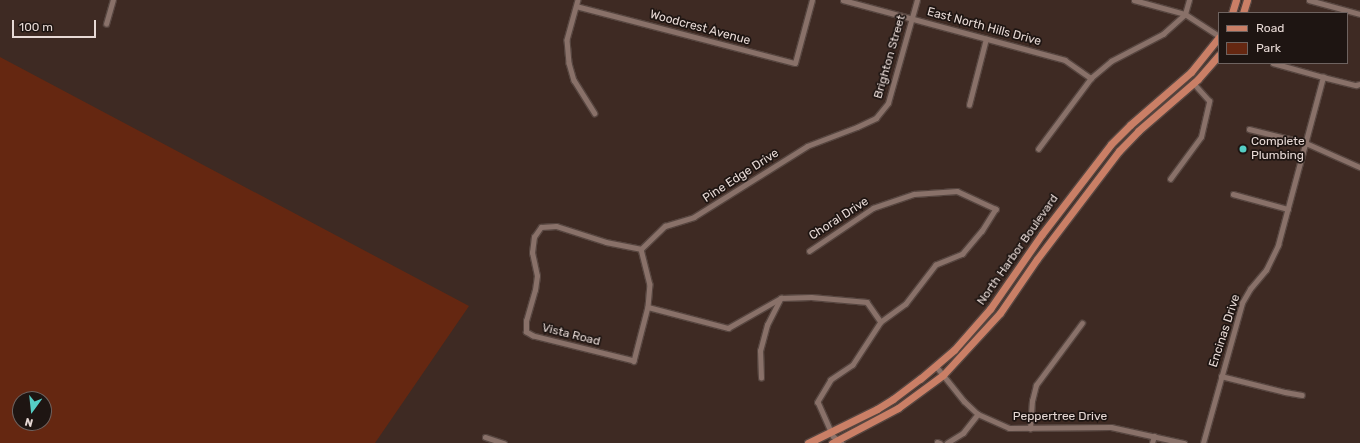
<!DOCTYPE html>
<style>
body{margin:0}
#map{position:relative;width:1360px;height:443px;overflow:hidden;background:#3e2a23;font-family:Rubik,sans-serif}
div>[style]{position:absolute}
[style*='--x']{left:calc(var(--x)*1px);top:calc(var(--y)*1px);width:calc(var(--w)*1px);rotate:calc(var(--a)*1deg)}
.green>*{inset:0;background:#652711}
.roads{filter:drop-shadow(1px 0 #574640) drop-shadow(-1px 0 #574640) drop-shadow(0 1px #574640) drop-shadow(0 -1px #574640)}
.street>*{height:4.5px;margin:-2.25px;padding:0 2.25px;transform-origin:2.25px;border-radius:2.25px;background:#897169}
.primary>*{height:7px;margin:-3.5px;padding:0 3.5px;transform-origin:3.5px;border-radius:3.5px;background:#ca7f66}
.dots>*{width:11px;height:11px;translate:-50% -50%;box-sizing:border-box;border:2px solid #1e1512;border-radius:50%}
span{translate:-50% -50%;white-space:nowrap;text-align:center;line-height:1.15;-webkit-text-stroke:3.5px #1e1512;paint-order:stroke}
.street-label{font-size:12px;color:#e7d9d5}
.poi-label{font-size:12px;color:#e7d9d5}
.left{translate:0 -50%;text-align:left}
.legend{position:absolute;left:1218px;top:12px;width:130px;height:52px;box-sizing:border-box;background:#1e1512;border:1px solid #6e6360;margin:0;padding:5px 7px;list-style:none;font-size:12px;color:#e7d9d5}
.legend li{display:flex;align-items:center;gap:8px;height:20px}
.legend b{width:20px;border:1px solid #6e6360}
.north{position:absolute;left:12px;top:391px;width:40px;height:40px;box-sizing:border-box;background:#1e1512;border:1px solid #6e6360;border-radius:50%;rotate:195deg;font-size:11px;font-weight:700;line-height:16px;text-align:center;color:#e7d9d5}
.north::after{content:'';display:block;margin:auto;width:14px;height:18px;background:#55cec5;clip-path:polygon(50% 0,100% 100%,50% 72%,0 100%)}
.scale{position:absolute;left:12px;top:20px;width:84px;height:18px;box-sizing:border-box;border:2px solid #e7d9d5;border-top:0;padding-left:5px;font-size:12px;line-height:14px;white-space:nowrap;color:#e7d9d5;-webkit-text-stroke:3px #1e1512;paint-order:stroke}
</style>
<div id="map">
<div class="green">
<i style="clip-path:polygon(evenodd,0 57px,469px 306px,375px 443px,0 443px,0 57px,20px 399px,44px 399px,44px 423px,20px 423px,20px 399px)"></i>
</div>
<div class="roads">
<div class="street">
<i style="--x:578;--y:0;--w:41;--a:105.4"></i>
<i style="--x:567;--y:40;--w:23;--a:85"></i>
<i style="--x:569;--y:63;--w:18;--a:74"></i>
<i style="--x:574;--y:80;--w:39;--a:58"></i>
<i style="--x:843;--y:0;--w:230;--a:15.1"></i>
<i style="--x:1065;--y:60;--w:32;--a:35"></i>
<i style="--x:1134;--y:0;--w:53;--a:15.4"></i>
<i style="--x:1185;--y:14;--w:40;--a:32.9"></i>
<i style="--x:1309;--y:0;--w:53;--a:15.4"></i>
<i style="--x:576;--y:6;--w:226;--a:14.6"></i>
<i style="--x:795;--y:63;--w:65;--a:-74.9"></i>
<i style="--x:106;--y:24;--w:25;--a:-74"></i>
<i style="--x:1273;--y:63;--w:52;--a:15.6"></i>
<i style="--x:1323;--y:77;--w:34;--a:14"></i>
<i style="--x:1356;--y:85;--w:4;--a:-14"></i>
<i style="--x:969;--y:105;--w:68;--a:-75.6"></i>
<i style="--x:1249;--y:129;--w:59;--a:13.8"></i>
<i style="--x:1306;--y:143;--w:59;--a:24"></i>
<i style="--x:1038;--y:149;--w:89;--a:-53.3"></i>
<i style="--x:1091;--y:78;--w:26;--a:-40"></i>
<i style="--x:1111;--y:61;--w:59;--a:-27.4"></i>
<i style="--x:1163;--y:34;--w:30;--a:-42"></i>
<i style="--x:1185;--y:14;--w:15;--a:-74"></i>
<i style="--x:1170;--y:179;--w:52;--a:-53.6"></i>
<i style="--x:1201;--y:137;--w:37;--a:-77"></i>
<i style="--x:1209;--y:101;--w:24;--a:-132"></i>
<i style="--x:1233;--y:194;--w:57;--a:15.3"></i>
<i style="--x:556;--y:226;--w:52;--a:17.7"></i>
<i style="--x:606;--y:242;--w:36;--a:11"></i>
<i style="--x:641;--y:249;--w:36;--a:76"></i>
<i style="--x:650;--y:284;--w:23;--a:95"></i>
<i style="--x:648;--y:307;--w:56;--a:104.5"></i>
<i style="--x:634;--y:361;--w:104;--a:-166.1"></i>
<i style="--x:533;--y:336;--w:8;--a:-150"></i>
<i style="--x:526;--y:332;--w:11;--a:-90"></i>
<i style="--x:526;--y:321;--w:32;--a:-74"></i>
<i style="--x:535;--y:290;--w:14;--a:-82"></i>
<i style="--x:537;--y:276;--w:24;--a:-102"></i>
<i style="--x:532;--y:253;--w:16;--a:-83"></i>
<i style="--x:534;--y:237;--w:12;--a:-55"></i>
<i style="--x:541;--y:227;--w:15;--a:-4"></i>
<i style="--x:641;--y:249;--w:33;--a:-44"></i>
<i style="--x:665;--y:226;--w:30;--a:-17"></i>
<i style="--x:694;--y:217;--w:133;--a:-32.1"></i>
<i style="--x:807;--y:146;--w:53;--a:-20.8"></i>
<i style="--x:857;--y:127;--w:21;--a:-25"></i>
<i style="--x:876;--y:118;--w:19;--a:-51"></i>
<i style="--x:888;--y:103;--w:107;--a:-74.3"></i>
<i style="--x:809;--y:251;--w:77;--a:-33.9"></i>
<i style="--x:873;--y:208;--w:43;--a:-18.9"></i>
<i style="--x:914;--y:194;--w:43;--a:-4"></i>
<i style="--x:957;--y:191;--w:43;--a:24.8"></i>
<i style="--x:996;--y:209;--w:26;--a:122"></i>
<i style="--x:982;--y:231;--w:30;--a:130"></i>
<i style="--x:963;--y:254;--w:29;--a:158"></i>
<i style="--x:936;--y:265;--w:49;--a:127.6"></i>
<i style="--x:906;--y:304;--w:31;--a:144"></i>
<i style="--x:881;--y:322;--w:51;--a:123.1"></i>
<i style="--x:853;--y:365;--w:27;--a:146"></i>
<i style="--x:831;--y:380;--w:26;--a:121"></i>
<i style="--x:818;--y:402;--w:37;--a:66"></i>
<i style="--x:833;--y:436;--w:11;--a:38"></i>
<i style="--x:648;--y:307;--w:83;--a:14.7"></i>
<i style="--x:728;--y:328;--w:61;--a:-29.5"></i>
<i style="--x:781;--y:298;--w:30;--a:-2"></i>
<i style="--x:811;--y:297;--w:56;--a:5.1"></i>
<i style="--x:867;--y:302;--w:24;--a:55"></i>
<i style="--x:936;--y:366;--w:45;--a:51.3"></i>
<i style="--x:964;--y:401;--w:19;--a:43"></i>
<i style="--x:978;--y:414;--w:34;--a:24"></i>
<i style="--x:1009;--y:428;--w:102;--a:-0.6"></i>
<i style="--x:1111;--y:427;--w:75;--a:12.4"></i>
<i style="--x:1221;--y:376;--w:66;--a:14"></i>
<i style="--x:1285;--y:392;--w:17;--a:10"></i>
<i style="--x:761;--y:378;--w:27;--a:-92"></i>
<i style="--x:760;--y:351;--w:27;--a:-75"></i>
<i style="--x:767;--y:325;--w:30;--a:-63"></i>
<i style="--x:1030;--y:429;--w:28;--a:-86"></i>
<i style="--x:1032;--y:401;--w:16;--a:-76"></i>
<i style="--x:1036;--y:385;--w:77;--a:-53.4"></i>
<i style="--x:485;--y:437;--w:20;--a:18"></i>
<i style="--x:937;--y:442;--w:3;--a:18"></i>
<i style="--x:947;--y:443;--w:19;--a:-32"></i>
<i style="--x:963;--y:433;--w:24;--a:-52"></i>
<i style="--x:1152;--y:443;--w:7;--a:-74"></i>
<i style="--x:1203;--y:443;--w:145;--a:-74.4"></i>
<i style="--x:1242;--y:303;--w:16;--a:-60"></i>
<i style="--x:1250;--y:289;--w:25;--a:-50"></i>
<i style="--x:1266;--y:270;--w:28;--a:-64"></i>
<i style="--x:1278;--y:245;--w:174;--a:-75"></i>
</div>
<div class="primary">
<i style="--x:1232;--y:13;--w:14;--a:-73"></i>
<i style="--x:1243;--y:13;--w:14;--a:-73"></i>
<i style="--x:808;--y:443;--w:77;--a:-26.2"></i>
<i style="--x:877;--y:409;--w:19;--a:-32"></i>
<i style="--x:893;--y:399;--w:34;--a:-37"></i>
<i style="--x:920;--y:379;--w:45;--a:-40.5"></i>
<i style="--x:954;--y:350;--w:55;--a:-48.7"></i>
<i style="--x:990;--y:309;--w:91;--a:-55.3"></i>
<i style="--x:1042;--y:234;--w:113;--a:-52.5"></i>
<i style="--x:1111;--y:144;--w:27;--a:-45"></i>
<i style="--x:1130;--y:125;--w:81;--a:-41"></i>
<i style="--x:1191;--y:72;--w:45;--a:-51.3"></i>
<i style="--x:832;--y:443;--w:75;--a:-27.9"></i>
<i style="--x:898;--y:408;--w:56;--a:-36.3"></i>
<i style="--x:943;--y:375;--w:84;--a:-47.4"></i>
<i style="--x:1000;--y:313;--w:65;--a:-55.6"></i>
<i style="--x:1037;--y:259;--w:136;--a:-52.8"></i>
<i style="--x:1119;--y:151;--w:28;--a:-46"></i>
<i style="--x:1138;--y:131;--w:79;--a:-40.9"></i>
<i style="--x:1198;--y:79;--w:32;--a:-49"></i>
</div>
</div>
<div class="dots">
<i style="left:1243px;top:149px;background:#55cec5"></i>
</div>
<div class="street-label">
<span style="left:984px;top:27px;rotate:15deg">East North Hills Drive</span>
<span style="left:700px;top:28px;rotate:15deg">Woodcrest Avenue</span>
<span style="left:890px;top:57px;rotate:-74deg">Brighton Street</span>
<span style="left:741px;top:176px;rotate:-33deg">Pine Edge Drive</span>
<span style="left:839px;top:219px;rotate:-33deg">Choral Drive</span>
<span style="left:1018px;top:250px;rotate:-55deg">North Harbor Boulevard</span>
<span style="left:1225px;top:331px;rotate:-72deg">Encinas Drive</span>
<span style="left:571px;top:335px;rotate:14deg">Vista Road</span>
<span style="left:1060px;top:417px">Peppertree Drive</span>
</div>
<div class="poi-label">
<span class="left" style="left:1251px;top:149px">Complete<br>Plumbing</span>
</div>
<ul class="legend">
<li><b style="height:5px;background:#ca7f66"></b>Road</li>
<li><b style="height:11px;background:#652711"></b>Park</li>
</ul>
<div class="north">N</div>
<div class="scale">100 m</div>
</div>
